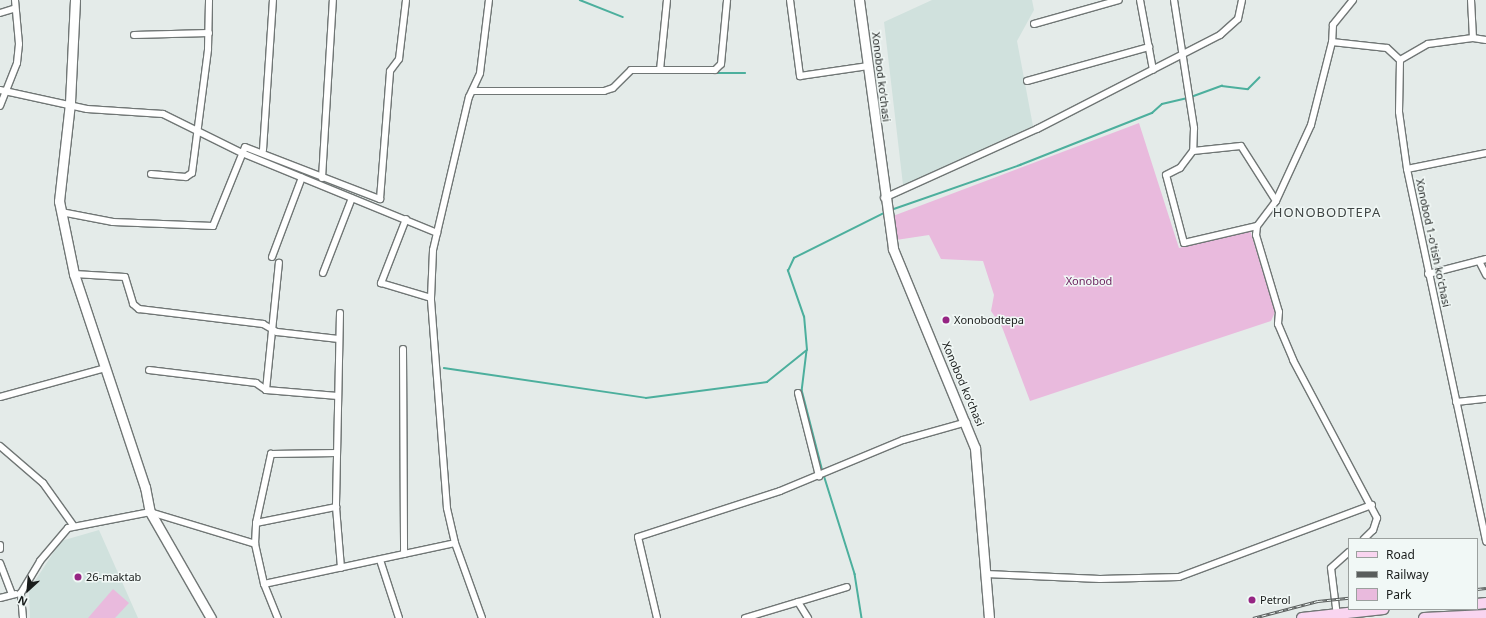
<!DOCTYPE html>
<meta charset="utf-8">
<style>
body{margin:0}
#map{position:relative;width:1486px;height:618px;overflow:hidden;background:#e4ebe9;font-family:"Noto Sans",sans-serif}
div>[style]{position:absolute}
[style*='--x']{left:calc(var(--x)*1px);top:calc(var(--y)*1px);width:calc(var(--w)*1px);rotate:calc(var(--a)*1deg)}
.built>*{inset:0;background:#d0e1dd}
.green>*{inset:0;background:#e9badd}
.stream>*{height:1.5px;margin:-0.75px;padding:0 0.75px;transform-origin:0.75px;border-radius:0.75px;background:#4caf9d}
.roads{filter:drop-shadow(1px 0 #707675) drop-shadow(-1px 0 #707675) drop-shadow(0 1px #707675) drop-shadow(0 -1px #707675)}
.street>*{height:6px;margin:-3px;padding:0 3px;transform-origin:3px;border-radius:3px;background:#fff}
.secondary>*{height:9px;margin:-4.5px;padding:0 4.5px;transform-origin:4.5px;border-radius:4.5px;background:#fff}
.primary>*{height:10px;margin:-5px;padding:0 5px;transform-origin:5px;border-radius:5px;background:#f9d5f0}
.rail>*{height:3px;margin-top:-1.5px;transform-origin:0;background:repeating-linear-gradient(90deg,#f1f8f6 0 4.5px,#5a5e5d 0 9px);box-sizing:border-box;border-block:1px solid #5a5e5d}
.dots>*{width:11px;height:11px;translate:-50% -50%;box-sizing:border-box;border:2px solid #f1f8f6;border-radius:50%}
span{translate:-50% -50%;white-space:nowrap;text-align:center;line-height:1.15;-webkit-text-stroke:3px #f1f8f6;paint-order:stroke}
.street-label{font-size:11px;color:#191c1b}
.park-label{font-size:11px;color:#6d2460}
.poi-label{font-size:11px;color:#191c1b}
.left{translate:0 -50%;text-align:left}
.quarter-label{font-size:13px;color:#3f4544;letter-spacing:1px}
.legend{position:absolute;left:1348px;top:538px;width:130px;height:72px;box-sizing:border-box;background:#f1f8f6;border:1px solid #9ba09e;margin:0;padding:5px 7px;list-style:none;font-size:12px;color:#191c1b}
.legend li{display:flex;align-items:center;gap:8px;height:20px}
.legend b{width:20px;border:1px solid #9ba09e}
.north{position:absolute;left:8px;top:570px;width:40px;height:40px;-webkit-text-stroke:3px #f1f8f6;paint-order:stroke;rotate:206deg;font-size:11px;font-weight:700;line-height:16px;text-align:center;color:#191c1b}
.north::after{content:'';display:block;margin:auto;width:14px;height:18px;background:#191c1b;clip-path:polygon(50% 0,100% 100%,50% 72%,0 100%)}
</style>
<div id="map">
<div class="built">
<i style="clip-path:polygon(932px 0,1032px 0,1034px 10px,1017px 41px,1033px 126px,903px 185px,884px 22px)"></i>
<i style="clip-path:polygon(99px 530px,138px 618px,30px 618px,29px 590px,61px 541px)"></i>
</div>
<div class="green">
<i style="clip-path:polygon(1139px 123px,1179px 248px,1250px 230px,1275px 312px,1271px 321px,1030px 401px,1002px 327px,991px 311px,994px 295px,983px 261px,941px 259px,929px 235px,896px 240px,893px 216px)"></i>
<i style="clip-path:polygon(113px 589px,129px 603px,115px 618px,88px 618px)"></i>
</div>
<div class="stream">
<i style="--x:580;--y:0;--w:46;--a:21.6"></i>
<i style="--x:715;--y:73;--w:30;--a:0"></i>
<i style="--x:1191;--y:97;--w:33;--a:-20"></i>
<i style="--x:1222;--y:86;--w:26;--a:7"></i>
<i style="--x:1248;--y:89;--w:16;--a:-45"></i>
<i style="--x:891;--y:210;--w:137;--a:-19.2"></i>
<i style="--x:1020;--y:165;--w:142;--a:-21.5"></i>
<i style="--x:1152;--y:113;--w:13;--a:-42"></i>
<i style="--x:1162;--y:104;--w:27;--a:-13"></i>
<i style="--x:807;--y:351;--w:39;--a:97"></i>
<i style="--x:802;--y:390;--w:85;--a:75.6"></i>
<i style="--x:444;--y:368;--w:204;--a:8.4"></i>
<i style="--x:646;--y:398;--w:122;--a:-7.5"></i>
<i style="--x:767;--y:382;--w:51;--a:-38.7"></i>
<i style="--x:807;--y:350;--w:33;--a:-95"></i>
<i style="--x:804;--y:317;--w:49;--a:-109.2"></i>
<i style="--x:788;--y:271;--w:14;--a:-65"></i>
<i style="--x:794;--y:258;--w:101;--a:-26.6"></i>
<i style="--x:824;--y:475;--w:104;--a:72.6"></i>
<i style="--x:855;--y:574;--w:45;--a:81"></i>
</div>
<div class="roads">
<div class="street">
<i style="--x:790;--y:0;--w:77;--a:82.5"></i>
<i style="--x:800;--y:76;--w:69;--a:-8.4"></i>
<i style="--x:1140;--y:0;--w:71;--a:79.5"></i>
<i style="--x:1174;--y:0;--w:130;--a:81.1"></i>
<i style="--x:1194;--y:128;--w:23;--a:92"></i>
<i style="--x:1353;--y:0;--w:32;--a:129"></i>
<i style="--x:1333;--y:25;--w:17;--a:93"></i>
<i style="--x:1332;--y:42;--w:86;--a:104.2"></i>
<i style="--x:1311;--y:125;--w:84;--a:114.7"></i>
<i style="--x:1276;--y:201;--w:31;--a:127"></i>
<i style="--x:1257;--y:226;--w:9;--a:96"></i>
<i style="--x:1256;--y:235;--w:80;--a:73.4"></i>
<i style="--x:1279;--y:312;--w:12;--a:95"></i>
<i style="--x:1278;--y:324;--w:39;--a:67"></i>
<i style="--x:1293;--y:360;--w:179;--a:62"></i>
<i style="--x:1377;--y:518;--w:13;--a:108"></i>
<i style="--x:1373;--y:530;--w:13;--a:135"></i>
<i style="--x:0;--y:13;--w:14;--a:-17"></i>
<i style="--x:1034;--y:24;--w:88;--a:-15.8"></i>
<i style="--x:134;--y:35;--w:75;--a:-1.5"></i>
<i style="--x:1473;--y:38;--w:13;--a:9"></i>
<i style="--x:1332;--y:42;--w:55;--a:6.2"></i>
<i style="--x:1387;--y:48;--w:18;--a:43"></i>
<i style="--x:1400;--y:60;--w:52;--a:91.1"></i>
<i style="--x:1399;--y:112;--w:58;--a:82"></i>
<i style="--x:1407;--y:169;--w:381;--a:78"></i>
<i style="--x:1400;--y:60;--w:32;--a:-30"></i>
<i style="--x:1428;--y:44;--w:45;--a:-7.6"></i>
<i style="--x:1473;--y:38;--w:38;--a:-93"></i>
<i style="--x:660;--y:70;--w:70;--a:-84.3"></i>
<i style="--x:1027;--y:81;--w:127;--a:-15.6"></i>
<i style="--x:0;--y:90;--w:89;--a:12.3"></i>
<i style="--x:87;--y:109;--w:76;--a:3.8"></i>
<i style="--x:163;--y:114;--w:88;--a:26.3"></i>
<i style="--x:242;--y:153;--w:211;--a:22.3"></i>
<i style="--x:473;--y:91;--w:131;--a:0"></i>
<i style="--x:604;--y:91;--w:9;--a:-18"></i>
<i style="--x:613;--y:88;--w:25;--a:-45"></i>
<i style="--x:631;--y:70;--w:84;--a:0"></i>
<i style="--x:715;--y:70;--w:8;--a:-45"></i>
<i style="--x:721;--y:64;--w:64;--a:-84.6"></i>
<i style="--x:0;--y:106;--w:46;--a:-68.4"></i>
<i style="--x:17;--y:63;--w:19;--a:-84"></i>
<i style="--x:19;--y:44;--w:44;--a:-95.2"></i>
<i style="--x:263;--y:150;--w:150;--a:-86.2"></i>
<i style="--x:1407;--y:169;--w:81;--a:-11.4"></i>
<i style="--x:151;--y:174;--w:35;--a:5"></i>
<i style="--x:186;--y:177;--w:7;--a:-34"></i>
<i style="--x:192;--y:173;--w:125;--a:-82.6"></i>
<i style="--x:208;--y:49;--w:49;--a:-88.8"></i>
<i style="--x:322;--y:178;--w:178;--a:-86.5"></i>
<i style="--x:884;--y:198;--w:168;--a:-24.3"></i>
<i style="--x:1037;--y:129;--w:206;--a:-27.2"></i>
<i style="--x:1220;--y:35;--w:24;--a:-42"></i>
<i style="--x:1238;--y:19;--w:19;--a:-78"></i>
<i style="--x:61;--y:212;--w:53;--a:10.9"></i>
<i style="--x:113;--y:222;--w:100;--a:2.3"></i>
<i style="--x:213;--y:226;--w:85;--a:-67.9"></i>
<i style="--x:245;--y:147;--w:145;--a:21.1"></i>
<i style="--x:380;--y:199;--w:128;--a:-85.5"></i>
<i style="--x:390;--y:71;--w:15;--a:-53"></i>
<i style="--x:399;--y:59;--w:59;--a:-83.2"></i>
<i style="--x:406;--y:219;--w:69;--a:111.3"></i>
<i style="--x:381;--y:283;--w:52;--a:16.7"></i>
<i style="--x:1257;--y:226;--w:75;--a:166.9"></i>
<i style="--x:1184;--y:243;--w:70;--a:-104.8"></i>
<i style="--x:1166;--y:175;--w:16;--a:-27"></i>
<i style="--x:1180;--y:168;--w:21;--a:-53"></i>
<i style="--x:1193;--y:151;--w:48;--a:-5.9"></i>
<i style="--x:1241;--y:146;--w:65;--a:57.5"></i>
<i style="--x:272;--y:257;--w:85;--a:-69.4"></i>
<i style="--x:1479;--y:261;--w:16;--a:63"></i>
<i style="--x:323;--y:273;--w:80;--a:-68.9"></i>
<i style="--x:74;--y:274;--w:51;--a:3.4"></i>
<i style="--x:125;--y:277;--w:28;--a:73"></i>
<i style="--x:133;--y:304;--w:8;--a:40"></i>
<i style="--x:139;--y:309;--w:125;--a:6.9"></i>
<i style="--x:263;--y:324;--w:16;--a:30"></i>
<i style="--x:277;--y:332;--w:62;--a:6.4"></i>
<i style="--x:1428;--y:274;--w:60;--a:-14.5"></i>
<i style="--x:340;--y:313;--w:194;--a:91.2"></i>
<i style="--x:336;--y:507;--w:61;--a:85.3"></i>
<i style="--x:403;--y:349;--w:205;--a:89.7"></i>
<i style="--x:149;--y:370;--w:108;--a:6.9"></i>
<i style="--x:256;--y:383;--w:12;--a:35"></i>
<i style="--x:266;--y:390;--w:72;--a:4.8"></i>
<i style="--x:266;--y:390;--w:128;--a:-84.2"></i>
<i style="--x:798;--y:393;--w:86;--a:75.8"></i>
<i style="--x:0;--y:397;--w:109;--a:-15.4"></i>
<i style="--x:1456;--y:402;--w:30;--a:-6"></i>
<i style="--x:0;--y:446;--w:57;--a:40.7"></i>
<i style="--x:43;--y:483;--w:52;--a:54.5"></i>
<i style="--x:256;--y:523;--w:82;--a:-11.3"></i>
<i style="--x:255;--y:544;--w:21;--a:-87"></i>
<i style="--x:256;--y:523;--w:71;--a:-77.7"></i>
<i style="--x:271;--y:454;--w:66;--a:-0.9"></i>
<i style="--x:0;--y:545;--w:4;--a:90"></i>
<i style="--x:380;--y:560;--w:61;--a:71.9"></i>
<i style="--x:0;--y:563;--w:33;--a:69"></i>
<i style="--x:986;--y:574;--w:114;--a:2.5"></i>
<i style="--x:1100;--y:579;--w:79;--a:-1.5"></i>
<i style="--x:1179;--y:577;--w:206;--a:-20.5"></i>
<i style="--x:264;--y:584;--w:195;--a:-12.1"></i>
<i style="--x:0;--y:598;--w:16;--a:-14"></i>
<i style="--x:798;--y:602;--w:51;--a:-17"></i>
<i style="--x:1337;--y:616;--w:48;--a:-97.1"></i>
<i style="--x:1331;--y:568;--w:24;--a:-42"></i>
<i style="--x:23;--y:618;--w:25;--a:-95"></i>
<i style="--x:21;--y:593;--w:37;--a:-59"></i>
<i style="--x:40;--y:561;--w:43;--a:-49.7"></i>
<i style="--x:68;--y:528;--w:84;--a:-11"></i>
<i style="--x:150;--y:512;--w:110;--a:16.9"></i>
<i style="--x:255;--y:544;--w:41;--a:77.3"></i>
<i style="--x:264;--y:584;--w:37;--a:68"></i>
<i style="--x:482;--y:618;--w:80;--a:-109.8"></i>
<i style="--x:455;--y:543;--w:36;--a:-103"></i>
<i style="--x:447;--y:508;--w:211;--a:-94.4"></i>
<i style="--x:431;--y:298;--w:48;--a:-87.6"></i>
<i style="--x:433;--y:250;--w:157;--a:-76.8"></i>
<i style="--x:469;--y:97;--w:26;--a:-65"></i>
<i style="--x:480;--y:73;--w:74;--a:-83"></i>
<i style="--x:657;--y:618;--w:83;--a:-103.2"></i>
<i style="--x:638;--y:537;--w:149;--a:-17.9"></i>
<i style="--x:780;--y:491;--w:133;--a:-22.5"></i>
<i style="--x:903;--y:440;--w:66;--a:-15.7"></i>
<i style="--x:745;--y:618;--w:55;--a:-16.8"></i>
<i style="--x:798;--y:602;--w:19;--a:58"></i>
</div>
<div class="secondary">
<i style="--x:75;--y:0;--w:103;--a:92.8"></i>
<i style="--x:70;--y:103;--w:99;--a:96.4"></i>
<i style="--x:59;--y:201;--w:75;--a:78.4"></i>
<i style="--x:74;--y:274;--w:225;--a:71.6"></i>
<i style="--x:145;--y:487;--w:25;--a:79"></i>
<i style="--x:150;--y:512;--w:122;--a:60.1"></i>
<i style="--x:859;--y:0;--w:251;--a:82.2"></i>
<i style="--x:893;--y:249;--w:215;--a:67.6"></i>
<i style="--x:975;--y:448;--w:171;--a:85.3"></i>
</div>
<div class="primary">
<i style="--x:1477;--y:604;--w:9;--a:-6"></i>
<i style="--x:1302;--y:618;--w:82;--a:-6.3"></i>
<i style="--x:1424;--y:618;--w:62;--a:-2.8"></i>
</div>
</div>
<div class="rail">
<i style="--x:1477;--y:589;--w:9;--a:-6"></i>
<i style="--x:1253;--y:618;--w:67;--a:-14.7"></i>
<i style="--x:1318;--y:601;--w:31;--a:-6"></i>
</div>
<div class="dots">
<i style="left:946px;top:320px;background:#962583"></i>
<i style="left:78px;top:577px;background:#962583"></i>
<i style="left:1252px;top:600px;background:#962583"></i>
</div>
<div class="street-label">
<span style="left:881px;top:77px;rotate:83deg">Xonobod koʻchasi</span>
<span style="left:1433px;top:243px;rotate:78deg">Xonobod 1-o'tish ko'chasi</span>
<span style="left:963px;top:384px;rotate:67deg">Xonobod koʻchasi</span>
</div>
<div class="park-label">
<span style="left:1089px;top:281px">Xonobod</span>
</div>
<div class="poi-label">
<span class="left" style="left:954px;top:320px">Xonobodtepa</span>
<span class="left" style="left:86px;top:577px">26-maktab</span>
<span class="left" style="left:1260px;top:600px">Petrol</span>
</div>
<div class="quarter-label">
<span style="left:1327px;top:212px">HONOBODTEPA</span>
</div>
<ul class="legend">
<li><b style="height:5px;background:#f9d5f0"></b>Road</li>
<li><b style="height:5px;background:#5a5e5d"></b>Railway</li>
<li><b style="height:11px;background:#e9badd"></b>Park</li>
</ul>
<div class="north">N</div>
</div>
